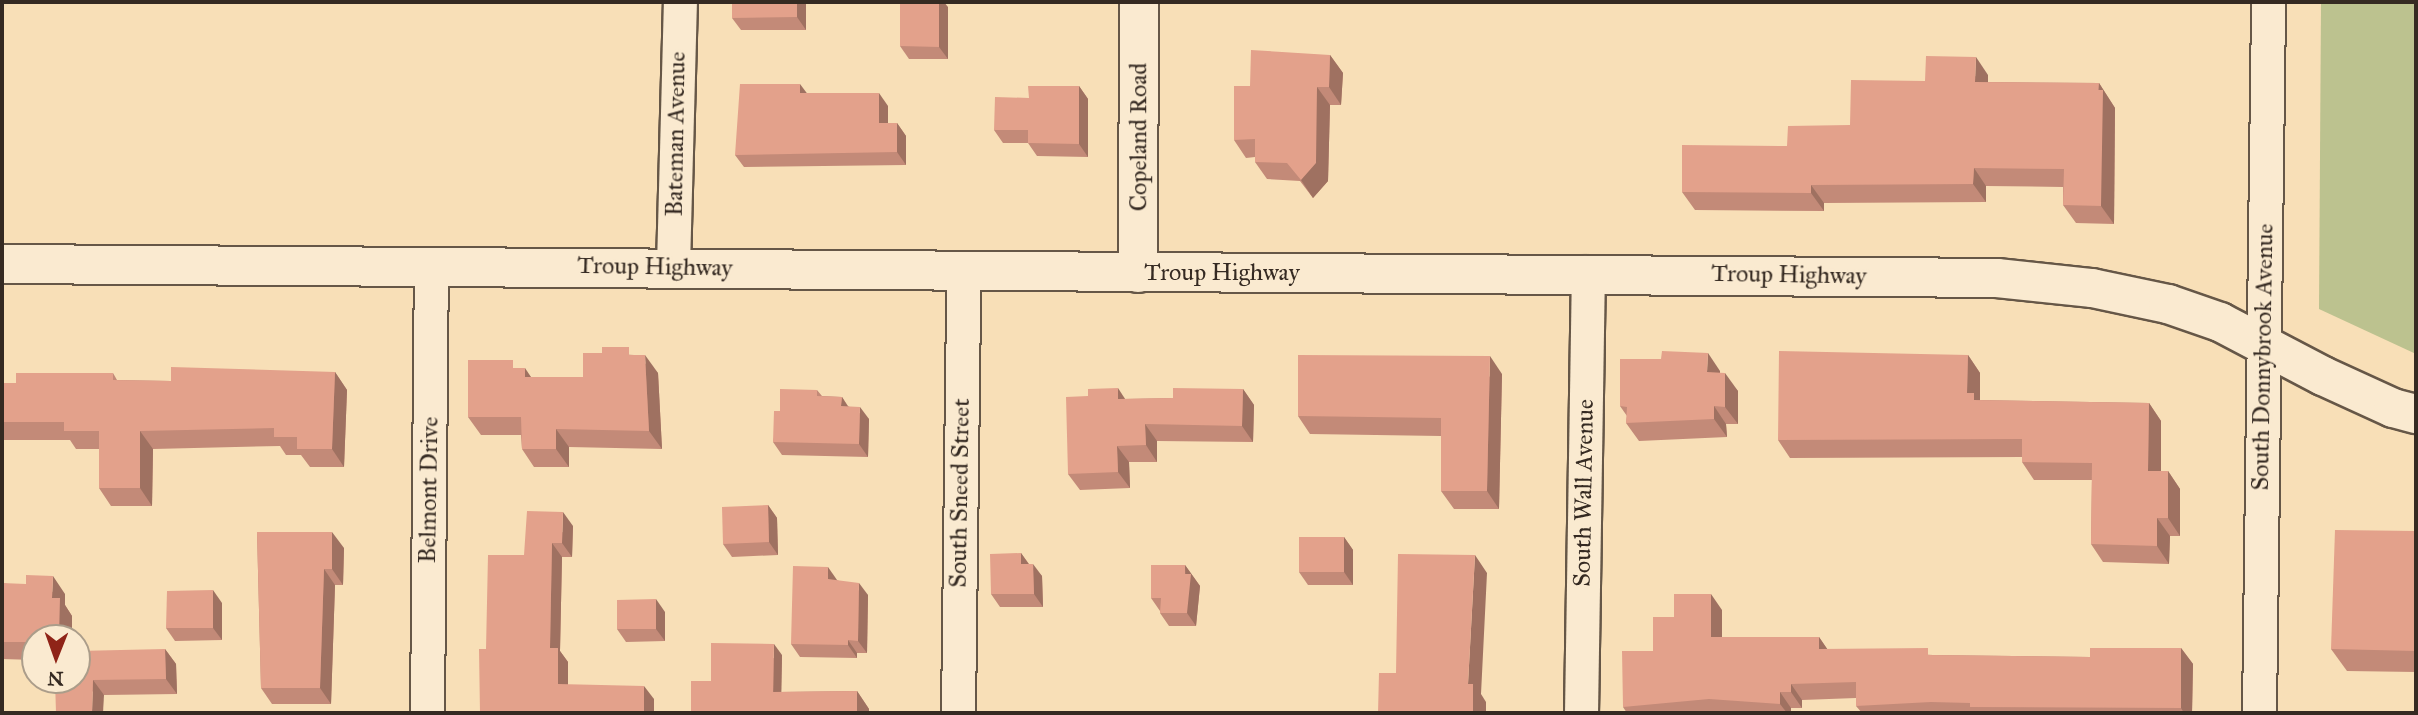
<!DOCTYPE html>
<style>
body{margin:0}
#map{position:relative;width:2418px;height:715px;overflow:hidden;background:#f8dfb7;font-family:"IM FELL Great Primer",serif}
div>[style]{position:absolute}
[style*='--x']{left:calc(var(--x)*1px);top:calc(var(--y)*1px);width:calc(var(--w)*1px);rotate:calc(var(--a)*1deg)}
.green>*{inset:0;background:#bcc28f}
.roads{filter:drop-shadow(2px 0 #665747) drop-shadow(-2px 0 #665747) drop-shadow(0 2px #665747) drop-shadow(0 -2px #665747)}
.minor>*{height:33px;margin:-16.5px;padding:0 16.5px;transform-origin:16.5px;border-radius:16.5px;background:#faead0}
.tertiary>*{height:38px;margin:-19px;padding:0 19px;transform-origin:19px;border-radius:19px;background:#faead0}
.secondary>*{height:38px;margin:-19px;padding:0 19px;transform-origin:19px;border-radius:19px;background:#faead0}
.wall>*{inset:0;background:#c38a78}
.shaded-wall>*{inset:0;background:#9f7161}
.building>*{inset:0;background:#e3a18b}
span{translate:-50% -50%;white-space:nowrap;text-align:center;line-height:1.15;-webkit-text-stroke:5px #faead0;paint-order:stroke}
.street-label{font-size:24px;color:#352a22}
.frame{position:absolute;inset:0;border:4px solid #352a22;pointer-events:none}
.north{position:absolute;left:21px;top:624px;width:70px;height:70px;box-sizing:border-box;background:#faead0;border:2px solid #ab9d8a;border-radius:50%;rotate:181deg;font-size:19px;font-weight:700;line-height:28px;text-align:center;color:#352a22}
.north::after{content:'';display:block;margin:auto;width:24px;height:32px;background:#8f2418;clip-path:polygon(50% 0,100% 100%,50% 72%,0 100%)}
</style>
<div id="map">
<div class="green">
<i style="clip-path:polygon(2321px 2px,2416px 2px,2416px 354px,2319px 309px)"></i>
</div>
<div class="roads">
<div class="minor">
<i style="--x:673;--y:266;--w:264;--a:-88.5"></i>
<i style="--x:427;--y:713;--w:447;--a:-89.5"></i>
<i style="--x:958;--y:713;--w:440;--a:-89.3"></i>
<i style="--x:1581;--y:713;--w:441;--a:-89.1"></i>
<i style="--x:2259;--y:713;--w:711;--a:-89.27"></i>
</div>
<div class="tertiary">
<i style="--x:1138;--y:273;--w:271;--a:-89.8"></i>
</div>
<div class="secondary">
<i style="--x:2;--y:264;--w:1995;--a:0.4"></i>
<i style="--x:1997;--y:278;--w:96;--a:6"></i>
<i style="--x:2092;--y:288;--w:78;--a:11.9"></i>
<i style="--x:2168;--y:304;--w:55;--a:19.1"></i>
<i style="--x:2220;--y:322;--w:116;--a:27.7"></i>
<i style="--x:2323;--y:376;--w:77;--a:24.6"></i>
<i style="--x:2393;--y:408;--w:24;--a:15"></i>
</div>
</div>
<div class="wall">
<i style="clip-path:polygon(732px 2px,806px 2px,806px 30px,741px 30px,732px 18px)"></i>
<i style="clip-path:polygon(948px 7px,948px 59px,909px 59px,900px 46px)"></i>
<i style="clip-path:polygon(1330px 55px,1343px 73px,1341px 105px,1330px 105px,1328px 181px,1313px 198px,1300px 181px,1267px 179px,1255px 162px,1255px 157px,1246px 158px,1234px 140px,1250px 86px)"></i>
<i style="clip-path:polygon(1988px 75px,1988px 82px,2099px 83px,2115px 108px,2114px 224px,2076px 223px,2063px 205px,2063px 187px,1986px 186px,1986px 202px,1824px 203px,1824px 211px,1695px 210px,1682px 192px,1787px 146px,1850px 125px,1925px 81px)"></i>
<i style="clip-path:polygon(1079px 86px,1088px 99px,1088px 157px,1037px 156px,1028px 143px,1003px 143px,994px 130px,1029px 98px)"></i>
<i style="clip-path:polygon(806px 93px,888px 106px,888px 123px,897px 123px,906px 136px,906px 165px,744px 167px,735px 155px)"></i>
<i style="clip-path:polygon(602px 353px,634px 355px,658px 373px,662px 449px,569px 447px,569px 467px,534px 467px,522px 449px,521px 435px,481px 435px,468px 417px,518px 368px,531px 377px,583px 377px)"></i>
<i style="clip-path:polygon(1968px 355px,1980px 373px,1980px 400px,2149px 403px,2161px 421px,2161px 471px,2168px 471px,2180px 489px,2180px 536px,2170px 536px,2169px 564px,2103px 562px,2091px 544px,2092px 480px,2034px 480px,2022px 462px,2022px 457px,1790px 458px,1778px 440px)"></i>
<i style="clip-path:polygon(1720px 371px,1720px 373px,1738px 391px,1738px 424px,1726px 424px,1727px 437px,1639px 441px,1626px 423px,1627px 416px,1620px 406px)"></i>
<i style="clip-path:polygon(335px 372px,347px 390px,344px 467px,310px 467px,301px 455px,286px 455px,280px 446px,153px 449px,152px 506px,111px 506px,99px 488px,99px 449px,76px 449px,70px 440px,2px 440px,2px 383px,16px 383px,113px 373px,117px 380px,171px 381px)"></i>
<i style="clip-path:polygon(1502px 374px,1499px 509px,1454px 509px,1441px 491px,1441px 436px,1310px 434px,1298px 416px)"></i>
<i style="clip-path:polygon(1243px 389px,1254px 405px,1253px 442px,1157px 441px,1157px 462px,1129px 462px,1130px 488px,1080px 490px,1068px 474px,1088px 396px,1125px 399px,1173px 398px)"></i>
<i style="clip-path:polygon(817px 390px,822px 396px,842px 397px,848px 406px,869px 419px,868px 457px,782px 455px,773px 442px,780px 411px)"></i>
<i style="clip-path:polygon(768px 505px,777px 518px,778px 555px,732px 557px,723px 544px)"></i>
<i style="clip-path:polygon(573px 526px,572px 557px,562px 557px,560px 651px,568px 662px,568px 685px,654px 699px,654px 713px,480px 713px,486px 649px,524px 555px)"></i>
<i style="clip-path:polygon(2416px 531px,2416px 672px,2347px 671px,2331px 649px)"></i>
<i style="clip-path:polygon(257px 532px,344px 548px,343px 585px,335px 585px,331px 704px,272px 704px,261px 688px)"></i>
<i style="clip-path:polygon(1344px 537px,1353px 550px,1353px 585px,1308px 585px,1299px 572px)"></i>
<i style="clip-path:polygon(1021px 553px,1029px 564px,1042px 576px,1043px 607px,1000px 607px,991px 594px)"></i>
<i style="clip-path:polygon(1185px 565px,1200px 586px,1196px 626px,1169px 626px,1160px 613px,1160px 611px,1151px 598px)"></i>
<i style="clip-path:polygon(837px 580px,868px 595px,867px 653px,857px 653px,857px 658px,800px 657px,791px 644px)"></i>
<i style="clip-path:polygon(2px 583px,65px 594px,65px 605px,72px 616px,72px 638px,35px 638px,35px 660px,2px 659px)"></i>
<i style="clip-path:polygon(222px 603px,222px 640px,175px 641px,166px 628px)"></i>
<i style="clip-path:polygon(1722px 610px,1722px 637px,1819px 637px,1827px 649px,1933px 655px,2090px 657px,2181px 648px,2193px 664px,2192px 713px,1862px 713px,1856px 706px,1856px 698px,1802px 700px,1802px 708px,1791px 708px,1791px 713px,1627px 713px,1623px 707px,1653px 651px,1674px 617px)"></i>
<i style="clip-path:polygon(665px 612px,665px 641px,626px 642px,617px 629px)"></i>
<i style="clip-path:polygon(165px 649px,176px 664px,177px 694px,104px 695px,55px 680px)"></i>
<i style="clip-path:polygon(782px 655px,781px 692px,857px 691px,869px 709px,869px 713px,692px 713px,691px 712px,711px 681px)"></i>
</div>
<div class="shaded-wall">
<i style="clip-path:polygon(797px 2px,806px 2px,806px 30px,797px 17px)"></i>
<i style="clip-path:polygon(939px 2px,944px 2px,948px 7px,948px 59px,939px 47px)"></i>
<i style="clip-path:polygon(1330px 55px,1343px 73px,1341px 105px,1329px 87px)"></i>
<i style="clip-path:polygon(1976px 57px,1988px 75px,1988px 100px,1975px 82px)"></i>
<i style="clip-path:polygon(2099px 83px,2115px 108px,2114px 224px,2101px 206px)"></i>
<i style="clip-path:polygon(800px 84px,809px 96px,800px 93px)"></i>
<i style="clip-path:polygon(1079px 86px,1088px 99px,1088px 157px,1079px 144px)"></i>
<i style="clip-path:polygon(1317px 87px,1330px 105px,1328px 181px,1313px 198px,1301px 180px)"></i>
<i style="clip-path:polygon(879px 93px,888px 106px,888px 136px,879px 123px)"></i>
<i style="clip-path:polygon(897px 123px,906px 136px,906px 165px,897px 152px)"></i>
<i style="clip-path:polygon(1974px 168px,1986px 186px,1986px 202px,1973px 184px)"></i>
<i style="clip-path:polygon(1811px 185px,1824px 203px,1824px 211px,1811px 193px)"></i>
<i style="clip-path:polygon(1708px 353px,1720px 371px,1720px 390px,1707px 372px)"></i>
<i style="clip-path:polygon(645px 355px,658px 373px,662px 449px,649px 431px)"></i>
<i style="clip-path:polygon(1968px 355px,1980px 373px,1980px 408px,1967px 393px)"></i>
<i style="clip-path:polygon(1490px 356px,1502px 374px,1499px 509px,1487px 491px)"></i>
<i style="clip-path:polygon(525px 368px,537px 386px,525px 377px)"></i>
<i style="clip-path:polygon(335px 372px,347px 390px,344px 467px,332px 449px)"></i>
<i style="clip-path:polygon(1725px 373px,1738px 391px,1738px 424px,1725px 407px)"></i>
<i style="clip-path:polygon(1118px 388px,1129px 405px,1118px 399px)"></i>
<i style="clip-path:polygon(1243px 389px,1254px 405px,1253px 442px,1242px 426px)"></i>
<i style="clip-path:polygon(842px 397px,850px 410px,841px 406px)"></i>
<i style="clip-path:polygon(2149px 403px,2161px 421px,2161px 489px,2148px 471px)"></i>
<i style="clip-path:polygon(1714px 406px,1726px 424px,1727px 437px,1714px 419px)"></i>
<i style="clip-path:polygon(860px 407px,869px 419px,868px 457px,859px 444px)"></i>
<i style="clip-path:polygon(1145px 424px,1157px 441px,1157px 462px,1146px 445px)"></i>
<i style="clip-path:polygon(556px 429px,569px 447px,569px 467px,556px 449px)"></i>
<i style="clip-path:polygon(140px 431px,153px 449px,152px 506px,140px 488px)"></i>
<i style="clip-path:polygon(1117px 446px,1129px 462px,1130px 488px,1118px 472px)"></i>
<i style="clip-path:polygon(2168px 471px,2180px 489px,2180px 536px,2168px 518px)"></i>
<i style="clip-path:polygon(768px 505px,777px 518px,778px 555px,769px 542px)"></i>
<i style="clip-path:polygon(563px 512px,573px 526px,572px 557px,562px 543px)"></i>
<i style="clip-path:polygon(2157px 518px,2170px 536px,2169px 564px,2157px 546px)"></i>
<i style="clip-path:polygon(332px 532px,344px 548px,343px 585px,332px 569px)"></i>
<i style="clip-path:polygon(1344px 537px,1353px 550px,1353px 585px,1344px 572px)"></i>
<i style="clip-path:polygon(552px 543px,562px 557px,560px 651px,568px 662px,568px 698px,558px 684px,550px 648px)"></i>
<i style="clip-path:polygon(1021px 553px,1030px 566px,1021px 564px)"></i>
<i style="clip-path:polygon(1475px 555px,1487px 573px,1481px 694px,1486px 702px,1486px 713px,1473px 713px,1468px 684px)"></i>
<i style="clip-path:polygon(1033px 564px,1042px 576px,1043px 607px,1034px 594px)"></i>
<i style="clip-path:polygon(1185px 565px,1200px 586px,1196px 626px,1187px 613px)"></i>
<i style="clip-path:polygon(828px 567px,837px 580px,837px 592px,828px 579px)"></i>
<i style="clip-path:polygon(324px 569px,335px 585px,331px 704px,320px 688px)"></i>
<i style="clip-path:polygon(53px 576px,65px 594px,65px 605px,72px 616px,72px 638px,59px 638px,52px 598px)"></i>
<i style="clip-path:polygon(859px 583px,868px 595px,867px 653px,858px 641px)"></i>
<i style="clip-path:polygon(213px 590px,222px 603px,222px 640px,213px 628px)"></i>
<i style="clip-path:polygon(1711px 594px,1722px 610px,1722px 653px,1711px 637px)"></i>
<i style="clip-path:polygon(656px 599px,665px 612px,665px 641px,656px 629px)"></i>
<i style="clip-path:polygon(1819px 637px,1830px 653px,1819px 649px)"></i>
<i style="clip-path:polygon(848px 640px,857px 653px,857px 658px,848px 645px)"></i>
<i style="clip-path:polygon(774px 644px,782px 655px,781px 713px,773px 713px)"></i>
<i style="clip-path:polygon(2181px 648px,2193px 664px,2192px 713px,2184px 713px,2181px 708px)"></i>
<i style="clip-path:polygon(165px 649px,176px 664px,177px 694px,166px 679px)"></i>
<i style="clip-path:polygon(93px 680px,104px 695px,103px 713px,92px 713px)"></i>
<i style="clip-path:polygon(1791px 684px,1802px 700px,1802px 708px,1791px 692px)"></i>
<i style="clip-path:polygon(644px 686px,654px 699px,654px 713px,644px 713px)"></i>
<i style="clip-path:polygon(857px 691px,869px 709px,869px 713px,857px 713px)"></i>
<i style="clip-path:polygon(1780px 692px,1791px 708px,1791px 713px,1787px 713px,1780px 704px)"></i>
</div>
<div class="building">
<i style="clip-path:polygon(732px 2px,797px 2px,797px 17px,732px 18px)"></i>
<i style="clip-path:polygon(900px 2px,939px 2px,939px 47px,900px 46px)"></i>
<i style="clip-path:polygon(1251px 50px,1330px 55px,1329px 87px,1317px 87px,1316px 163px,1301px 180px,1287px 163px,1255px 162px,1255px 139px,1234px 140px,1234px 86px,1250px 86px)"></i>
<i style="clip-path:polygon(1926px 56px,1976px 57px,1975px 82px,2099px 83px,2098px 90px,2103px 90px,2101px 206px,2063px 205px,2064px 169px,1974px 168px,1973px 184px,1811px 185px,1811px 193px,1682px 192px,1682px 145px,1787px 146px,1788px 126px,1850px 125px,1851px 80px,1925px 81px)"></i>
<i style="clip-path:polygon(740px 84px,800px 84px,800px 93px,879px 93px,879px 123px,897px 123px,897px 152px,735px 155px)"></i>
<i style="clip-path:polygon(1028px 86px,1079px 86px,1079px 144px,1028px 143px,1028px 130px,994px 130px,995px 97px,1029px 98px)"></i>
<i style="clip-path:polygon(602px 347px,629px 347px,629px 355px,645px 355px,649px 431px,556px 429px,556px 449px,522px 449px,521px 417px,468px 417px,468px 360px,513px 360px,513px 368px,525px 368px,525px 377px,583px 377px,583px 353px,602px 353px)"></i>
<i style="clip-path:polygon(1662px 351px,1708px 353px,1707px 372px,1725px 373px,1725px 407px,1714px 406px,1714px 419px,1626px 423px,1627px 407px,1620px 406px,1620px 359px,1661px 359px)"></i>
<i style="clip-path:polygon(1779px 351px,1968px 355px,1967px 393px,1974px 393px,1974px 400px,2149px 403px,2148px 471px,2168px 471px,2168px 518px,2157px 518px,2157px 546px,2091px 544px,2092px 463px,2022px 462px,2022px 439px,1778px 440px)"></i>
<i style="clip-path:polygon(1298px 355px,1490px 356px,1487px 491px,1441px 491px,1441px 418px,1298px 416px)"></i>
<i style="clip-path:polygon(171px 367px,335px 372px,332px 449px,297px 449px,297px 437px,274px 437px,274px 428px,140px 431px,140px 488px,99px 488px,99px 431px,64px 431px,64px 422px,2px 422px,2px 383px,16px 383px,16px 373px,113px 373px,113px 380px,171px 381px)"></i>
<i style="clip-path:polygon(1118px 388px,1118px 399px,1173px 398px,1173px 388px,1243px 389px,1242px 426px,1145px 424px,1146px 445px,1117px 446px,1118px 472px,1068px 474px,1066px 397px,1088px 396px,1088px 389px)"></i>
<i style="clip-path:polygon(780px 389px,817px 390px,817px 396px,842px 397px,841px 406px,860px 407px,859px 444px,773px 442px,774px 411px,780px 411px)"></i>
<i style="clip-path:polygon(768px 505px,769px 542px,723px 544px,722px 507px)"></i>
<i style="clip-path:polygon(527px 511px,563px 512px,562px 543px,552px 543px,550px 648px,558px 648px,558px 684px,644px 686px,644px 713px,480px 713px,479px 649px,486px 649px,488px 555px,524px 555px)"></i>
<i style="clip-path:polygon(2335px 530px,2416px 531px,2416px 651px,2331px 649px)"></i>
<i style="clip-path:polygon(257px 532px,332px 532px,332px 569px,324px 569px,320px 688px,261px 688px)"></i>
<i style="clip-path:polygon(1299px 537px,1344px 537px,1344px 572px,1299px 572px)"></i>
<i style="clip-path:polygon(1021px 553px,1021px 564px,1033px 564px,1034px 594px,991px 594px,990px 554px)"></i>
<i style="clip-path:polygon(1398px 554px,1475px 555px,1468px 684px,1473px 684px,1473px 713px,1378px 713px,1379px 673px,1396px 673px)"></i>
<i style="clip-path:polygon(1151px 565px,1185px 565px,1185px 574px,1191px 574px,1187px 613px,1160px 613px,1161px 598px,1151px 598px)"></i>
<i style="clip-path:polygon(793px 566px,828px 567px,828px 579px,859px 583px,858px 641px,848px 640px,848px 645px,791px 644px)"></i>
<i style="clip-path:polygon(26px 575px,53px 576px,52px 598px,60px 598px,59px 638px,35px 638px,35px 642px,2px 642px,2px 583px,26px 584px)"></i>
<i style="clip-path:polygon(213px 590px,213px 628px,166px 628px,167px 591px)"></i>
<i style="clip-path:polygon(1674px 594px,1711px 594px,1711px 637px,1819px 637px,1819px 649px,1928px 648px,1928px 655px,2090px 657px,2090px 648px,2181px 648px,2181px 708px,1970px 707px,1970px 703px,1931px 702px,1856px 706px,1856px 682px,1791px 684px,1791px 692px,1780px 692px,1780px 704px,1709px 699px,1623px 707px,1622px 651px,1653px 651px,1653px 617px,1674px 617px)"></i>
<i style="clip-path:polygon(656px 599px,656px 629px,617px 629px,617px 600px)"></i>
<i style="clip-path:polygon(711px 643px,774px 644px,773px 692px,771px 692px,771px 713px,691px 712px,691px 681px,711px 681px)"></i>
<i style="clip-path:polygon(165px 649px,166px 679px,93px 680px,92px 713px,56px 713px,55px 680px,77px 680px,77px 651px)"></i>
<i style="clip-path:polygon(857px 691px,857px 713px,771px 713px,771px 692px)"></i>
</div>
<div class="street-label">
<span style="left:676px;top:134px;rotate:-89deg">Bateman Avenue</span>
<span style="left:1139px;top:137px;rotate:-90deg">Copeland Road</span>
<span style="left:655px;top:267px;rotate:1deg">Troup Highway</span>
<span style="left:1222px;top:273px">Troup Highway</span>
<span style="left:1789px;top:275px;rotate:1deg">Troup Highway</span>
<span style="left:2263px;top:357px;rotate:-89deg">South Donnybrook Avenue</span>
<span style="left:429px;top:490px;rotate:-89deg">Belmont Drive</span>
<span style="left:960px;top:493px;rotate:-89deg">South Sneed Street</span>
<span style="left:1584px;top:493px;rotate:-89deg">South Wall Avenue</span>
</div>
<div class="frame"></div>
<div class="north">N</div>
</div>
